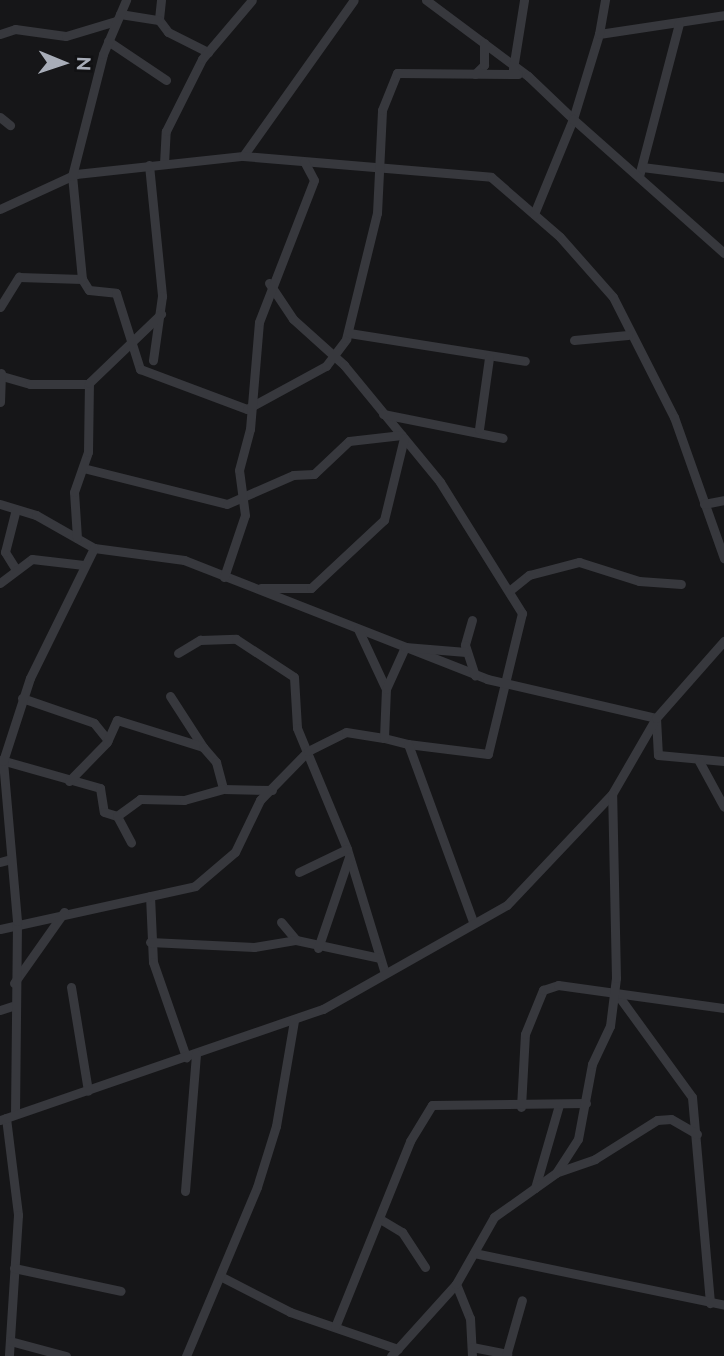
<!DOCTYPE html>
<style>
body{margin:0}
#map{position:relative;width:724px;height:1356px;overflow:hidden;background:#161618;font-family:Raleway,sans-serif}
div>[style]{position:absolute}
[style*='--x']{left:calc(var(--x)*1px);top:calc(var(--y)*1px);width:calc(var(--w)*1px);rotate:calc(var(--a)*1deg)}
.street>*{height:9px;margin:-4.5px;padding:0 4.5px;transform-origin:4.5px;border-radius:4.5px;background:#37383d}
span{translate:-50% -50%;white-space:nowrap;text-align:center;line-height:1.15;-webkit-text-stroke:7px #111113;paint-order:stroke}
.north{position:absolute;left:28px;top:28px;width:70px;height:70px;-webkit-text-stroke:5px #111113;paint-order:stroke;rotate:92deg;font-size:19px;font-weight:700;line-height:28px;text-align:center;color:#a8adb8}
.north::after{content:'';display:block;margin:auto;width:24px;height:32px;background:#a8adb8;clip-path:polygon(50% 0,100% 100%,50% 72%,0 100%)}
</style>
<div id="map">
<div class="street">
<i style="--x:161;--y:0;--w:20;--a:96"></i>
<i style="--x:159;--y:20;--w:15;--a:53"></i>
<i style="--x:168;--y:32;--w:45;--a:26.6"></i>
<i style="--x:426;--y:0;--w:127;--a:36.7"></i>
<i style="--x:528;--y:76;--w:62;--a:43.7"></i>
<i style="--x:573;--y:119;--w:89;--a:-73"></i>
<i style="--x:599;--y:34;--w:126;--a:-8.6"></i>
<i style="--x:120;--y:14;--w:39;--a:9"></i>
<i style="--x:0;--y:34;--w:16;--a:-18"></i>
<i style="--x:15;--y:29;--w:51;--a:7.8"></i>
<i style="--x:66;--y:36;--w:52;--a:-16.7"></i>
<i style="--x:599;--y:34;--w:35;--a:-80"></i>
<i style="--x:108;--y:41;--w:70;--a:33.9"></i>
<i style="--x:513;--y:69;--w:70;--a:-80.9"></i>
<i style="--x:475;--y:74;--w:13;--a:-45"></i>
<i style="--x:484;--y:65;--w:22;--a:-90"></i>
<i style="--x:0;--y:117;--w:13;--a:39"></i>
<i style="--x:243;--y:156;--w:191;--a:-54.6"></i>
<i style="--x:164;--y:164;--w:33;--a:-87"></i>
<i style="--x:166;--y:131;--w:80;--a:-63.4"></i>
<i style="--x:202;--y:59;--w:77;--a:-49.7"></i>
<i style="--x:149;--y:165;--w:132;--a:84.3"></i>
<i style="--x:162;--y:296;--w:65;--a:98"></i>
<i style="--x:642;--y:167;--w:80;--a:7.2"></i>
<i style="--x:639;--y:176;--w:158;--a:-75.3"></i>
<i style="--x:0;--y:209;--w:84;--a:-24.7"></i>
<i style="--x:76;--y:174;--w:168;--a:-6.2"></i>
<i style="--x:243;--y:156;--w:249;--a:4.8"></i>
<i style="--x:491;--y:177;--w:91;--a:41"></i>
<i style="--x:560;--y:237;--w:80;--a:48.5"></i>
<i style="--x:613;--y:297;--w:135;--a:63.1"></i>
<i style="--x:674;--y:417;--w:150;--a:70.5"></i>
<i style="--x:534;--y:214;--w:103;--a:-67.7"></i>
<i style="--x:573;--y:119;--w:202;--a:41.6"></i>
<i style="--x:82;--y:279;--w:13;--a:58"></i>
<i style="--x:89;--y:290;--w:27;--a:6"></i>
<i style="--x:116;--y:293;--w:80;--a:72.5"></i>
<i style="--x:140;--y:369;--w:114;--a:20.5"></i>
<i style="--x:247;--y:409;--w:90;--a:-28.6"></i>
<i style="--x:326;--y:366;--w:34;--a:-53"></i>
<i style="--x:346;--y:339;--w:130;--a:-76.2"></i>
<i style="--x:377;--y:213;--w:103;--a:-87.2"></i>
<i style="--x:382;--y:110;--w:40;--a:-68"></i>
<i style="--x:397;--y:73;--w:121;--a:0.5"></i>
<i style="--x:269;--y:283;--w:43;--a:56.3"></i>
<i style="--x:293;--y:319;--w:69;--a:42"></i>
<i style="--x:344;--y:365;--w:151;--a:50.6"></i>
<i style="--x:440;--y:482;--w:155;--a:58"></i>
<i style="--x:522;--y:613;--w:145;--a:103.6"></i>
<i style="--x:488;--y:754;--w:81;--a:-172.9"></i>
<i style="--x:0;--y:307;--w:36;--a:-58"></i>
<i style="--x:19;--y:277;--w:63;--a:1.8"></i>
<i style="--x:82;--y:279;--w:103;--a:-95.5"></i>
<i style="--x:72;--y:176;--w:126;--a:-75.7"></i>
<i style="--x:103;--y:54;--w:59;--a:-66.9"></i>
<i style="--x:349;--y:333;--w:178;--a:9"></i>
<i style="--x:574;--y:340;--w:54;--a:-5.3"></i>
<i style="--x:2;--y:376;--w:29;--a:16"></i>
<i style="--x:30;--y:384;--w:59;--a:0"></i>
<i style="--x:0;--y:402;--w:29;--a:-88"></i>
<i style="--x:383;--y:414;--w:122;--a:11.3"></i>
<i style="--x:479;--y:429;--w:72;--a:-82"></i>
<i style="--x:83;--y:468;--w:148;--a:14"></i>
<i style="--x:227;--y:504;--w:72;--a:-23.7"></i>
<i style="--x:293;--y:475;--w:21;--a:-3"></i>
<i style="--x:314;--y:474;--w:48;--a:-43.3"></i>
<i style="--x:349;--y:441;--w:53;--a:-6.5"></i>
<i style="--x:0;--y:504;--w:38;--a:17"></i>
<i style="--x:36;--y:515;--w:67;--a:29.6"></i>
<i style="--x:94;--y:548;--w:91;--a:7.6"></i>
<i style="--x:184;--y:560;--w:326;--a:21.4"></i>
<i style="--x:487;--y:679;--w:173;--a:13"></i>
<i style="--x:656;--y:718;--w:37;--a:87"></i>
<i style="--x:658;--y:755;--w:66;--a:5.2"></i>
<i style="--x:704;--y:504;--w:20;--a:-11"></i>
<i style="--x:77;--y:538;--w:46;--a:-93.7"></i>
<i style="--x:74;--y:492;--w:42;--a:-70.7"></i>
<i style="--x:88;--y:452;--w:69;--a:-89.2"></i>
<i style="--x:89;--y:383;--w:100;--a:-43.8"></i>
<i style="--x:15;--y:568;--w:19;--a:-122"></i>
<i style="--x:5;--y:552;--w:44;--a:-75.7"></i>
<i style="--x:224;--y:577;--w:65;--a:-71.3"></i>
<i style="--x:245;--y:515;--w:45;--a:-97.6"></i>
<i style="--x:239;--y:470;--w:42;--a:-75"></i>
<i style="--x:250;--y:429;--w:107;--a:-85.2"></i>
<i style="--x:259;--y:322;--w:152;--a:-68.8"></i>
<i style="--x:314;--y:180;--w:21;--a:-118"></i>
<i style="--x:0;--y:583;--w:40;--a:-37"></i>
<i style="--x:32;--y:559;--w:52;--a:6.6"></i>
<i style="--x:261;--y:588;--w:50;--a:0"></i>
<i style="--x:311;--y:588;--w:100;--a:-43"></i>
<i style="--x:384;--y:520;--w:84;--a:-76.3"></i>
<i style="--x:509;--y:591;--w:26;--a:-39"></i>
<i style="--x:529;--y:575;--w:52;--a:-14.6"></i>
<i style="--x:579;--y:562;--w:63;--a:17.6"></i>
<i style="--x:639;--y:581;--w:42;--a:4.1"></i>
<i style="--x:472;--y:620;--w:26;--a:106"></i>
<i style="--x:465;--y:645;--w:32;--a:72"></i>
<i style="--x:358;--y:629;--w:66;--a:65"></i>
<i style="--x:178;--y:653;--w:26;--a:-31"></i>
<i style="--x:200;--y:640;--w:36;--a:-2"></i>
<i style="--x:236;--y:639;--w:69;--a:33.2"></i>
<i style="--x:294;--y:677;--w:51;--a:86.6"></i>
<i style="--x:297;--y:728;--w:131;--a:67.5"></i>
<i style="--x:347;--y:849;--w:130;--a:73"></i>
<i style="--x:170;--y:696;--w:61;--a:57.1"></i>
<i style="--x:22;--y:698;--w:76;--a:19.1"></i>
<i style="--x:94;--y:723;--w:22;--a:51"></i>
<i style="--x:384;--y:738;--w:25;--a:14"></i>
<i style="--x:408;--y:744;--w:189;--a:69.9"></i>
<i style="--x:1;--y:760;--w:103;--a:15.8"></i>
<i style="--x:100;--y:788;--w:24;--a:81"></i>
<i style="--x:104;--y:812;--w:14;--a:17"></i>
<i style="--x:117;--y:816;--w:30;--a:62"></i>
<i style="--x:699;--y:761;--w:52;--a:61.5"></i>
<i style="--x:69;--y:781;--w:54;--a:-45.7"></i>
<i style="--x:107;--y:742;--w:24;--a:-66"></i>
<i style="--x:117;--y:720;--w:90;--a:17.4"></i>
<i style="--x:203;--y:747;--w:20;--a:49"></i>
<i style="--x:216;--y:762;--w:28;--a:75"></i>
<i style="--x:223;--y:789;--w:49;--a:1.2"></i>
<i style="--x:117;--y:816;--w:29;--a:-36"></i>
<i style="--x:140;--y:799;--w:44;--a:1.3"></i>
<i style="--x:184;--y:800;--w:41;--a:-15.8"></i>
<i style="--x:0;--y:862;--w:11;--a:-15"></i>
<i style="--x:299;--y:872;--w:53;--a:-25.6"></i>
<i style="--x:150;--y:896;--w:66;--a:87.4"></i>
<i style="--x:153;--y:962;--w:101;--a:70.8"></i>
<i style="--x:281;--y:922;--w:23;--a:50"></i>
<i style="--x:296;--y:940;--w:85;--a:12.2"></i>
<i style="--x:0;--y:929;--w:200;--a:-12.4"></i>
<i style="--x:195;--y:886;--w:52;--a:-40.4"></i>
<i style="--x:235;--y:852;--w:58;--a:-64.3"></i>
<i style="--x:260;--y:800;--w:69;--a:-45.6"></i>
<i style="--x:308;--y:751;--w:42;--a:-26.6"></i>
<i style="--x:346;--y:732;--w:38;--a:9"></i>
<i style="--x:384;--y:738;--w:49;--a:-87.7"></i>
<i style="--x:386;--y:689;--w:46;--a:-65.7"></i>
<i style="--x:405;--y:647;--w:61;--a:4.7"></i>
<i style="--x:150;--y:942;--w:104;--a:2.8"></i>
<i style="--x:254;--y:947;--w:43;--a:-9.5"></i>
<i style="--x:318;--y:948;--w:96;--a:-71.2"></i>
<i style="--x:14;--y:983;--w:87;--a:-54.8"></i>
<i style="--x:71;--y:987;--w:105;--a:80.7"></i>
<i style="--x:620;--y:998;--w:122;--a:54"></i>
<i style="--x:692;--y:1097;--w:207;--a:85"></i>
<i style="--x:0;--y:1010;--w:13;--a:-18"></i>
<i style="--x:521;--y:1107;--w:73;--a:-86.9"></i>
<i style="--x:525;--y:1034;--w:48;--a:-67.8"></i>
<i style="--x:543;--y:990;--w:16;--a:-18"></i>
<i style="--x:558;--y:985;--w:168;--a:7.9"></i>
<i style="--x:15;--y:1114;--w:193;--a:-89.4"></i>
<i style="--x:17;--y:921;--w:161;--a:-95"></i>
<i style="--x:3;--y:761;--w:87;--a:-72"></i>
<i style="--x:30;--y:678;--w:145;--a:-63.8"></i>
<i style="--x:6;--y:1118;--w:98;--a:82.9"></i>
<i style="--x:18;--y:1215;--w:141;--a:93.7"></i>
<i style="--x:0;--y:1120;--w:342;--a:-19"></i>
<i style="--x:323;--y:1009;--w:211;--a:-29.5"></i>
<i style="--x:507;--y:905;--w:153;--a:-46.6"></i>
<i style="--x:612;--y:794;--w:88;--a:-59.9"></i>
<i style="--x:656;--y:718;--w:103;--a:-48.6"></i>
<i style="--x:558;--y:1172;--w:39;--a:-19"></i>
<i style="--x:595;--y:1159;--w:73;--a:-32.2"></i>
<i style="--x:657;--y:1120;--w:14;--a:-4"></i>
<i style="--x:671;--y:1119;--w:30;--a:30"></i>
<i style="--x:535;--y:1188;--w:86;--a:-73.9"></i>
<i style="--x:185;--y:1191;--w:138;--a:-85.4"></i>
<i style="--x:380;--y:1219;--w:26;--a:31"></i>
<i style="--x:402;--y:1232;--w:42;--a:56.7"></i>
<i style="--x:474;--y:1253;--w:255;--a:11.7"></i>
<i style="--x:14;--y:1268;--w:109;--a:12.1"></i>
<i style="--x:220;--y:1276;--w:79;--a:27.2"></i>
<i style="--x:290;--y:1312;--w:114;--a:18.9"></i>
<i style="--x:456;--y:1284;--w:37;--a:68"></i>
<i style="--x:470;--y:1318;--w:38;--a:87"></i>
<i style="--x:335;--y:1327;--w:201;--a:-68"></i>
<i style="--x:410;--y:1141;--w:42;--a:-58.6"></i>
<i style="--x:432;--y:1105;--w:154;--a:-0.7"></i>
<i style="--x:10;--y:1341;--w:58;--a:15"></i>
<i style="--x:472;--y:1347;--w:36;--a:11"></i>
<i style="--x:186;--y:1356;--w:183;--a:-67.2"></i>
<i style="--x:257;--y:1187;--w:64;--a:-72.7"></i>
<i style="--x:276;--y:1126;--w:107;--a:-80.3"></i>
<i style="--x:391;--y:1356;--w:97;--a:-47.9"></i>
<i style="--x:456;--y:1284;--w:77;--a:-60.4"></i>
<i style="--x:494;--y:1217;--w:76;--a:-35.4"></i>
<i style="--x:556;--y:1173;--w:40;--a:-57.1"></i>
<i style="--x:578;--y:1139;--w:76;--a:-79.4"></i>
<i style="--x:592;--y:1064;--w:42;--a:-64.7"></i>
<i style="--x:610;--y:1026;--w:48;--a:-82.9"></i>
<i style="--x:616;--y:978;--w:184;--a:-91.2"></i>
<i style="--x:506;--y:1356;--w:58;--a:-74.1"></i>
</div>
<div class="north">N</div>
</div>
